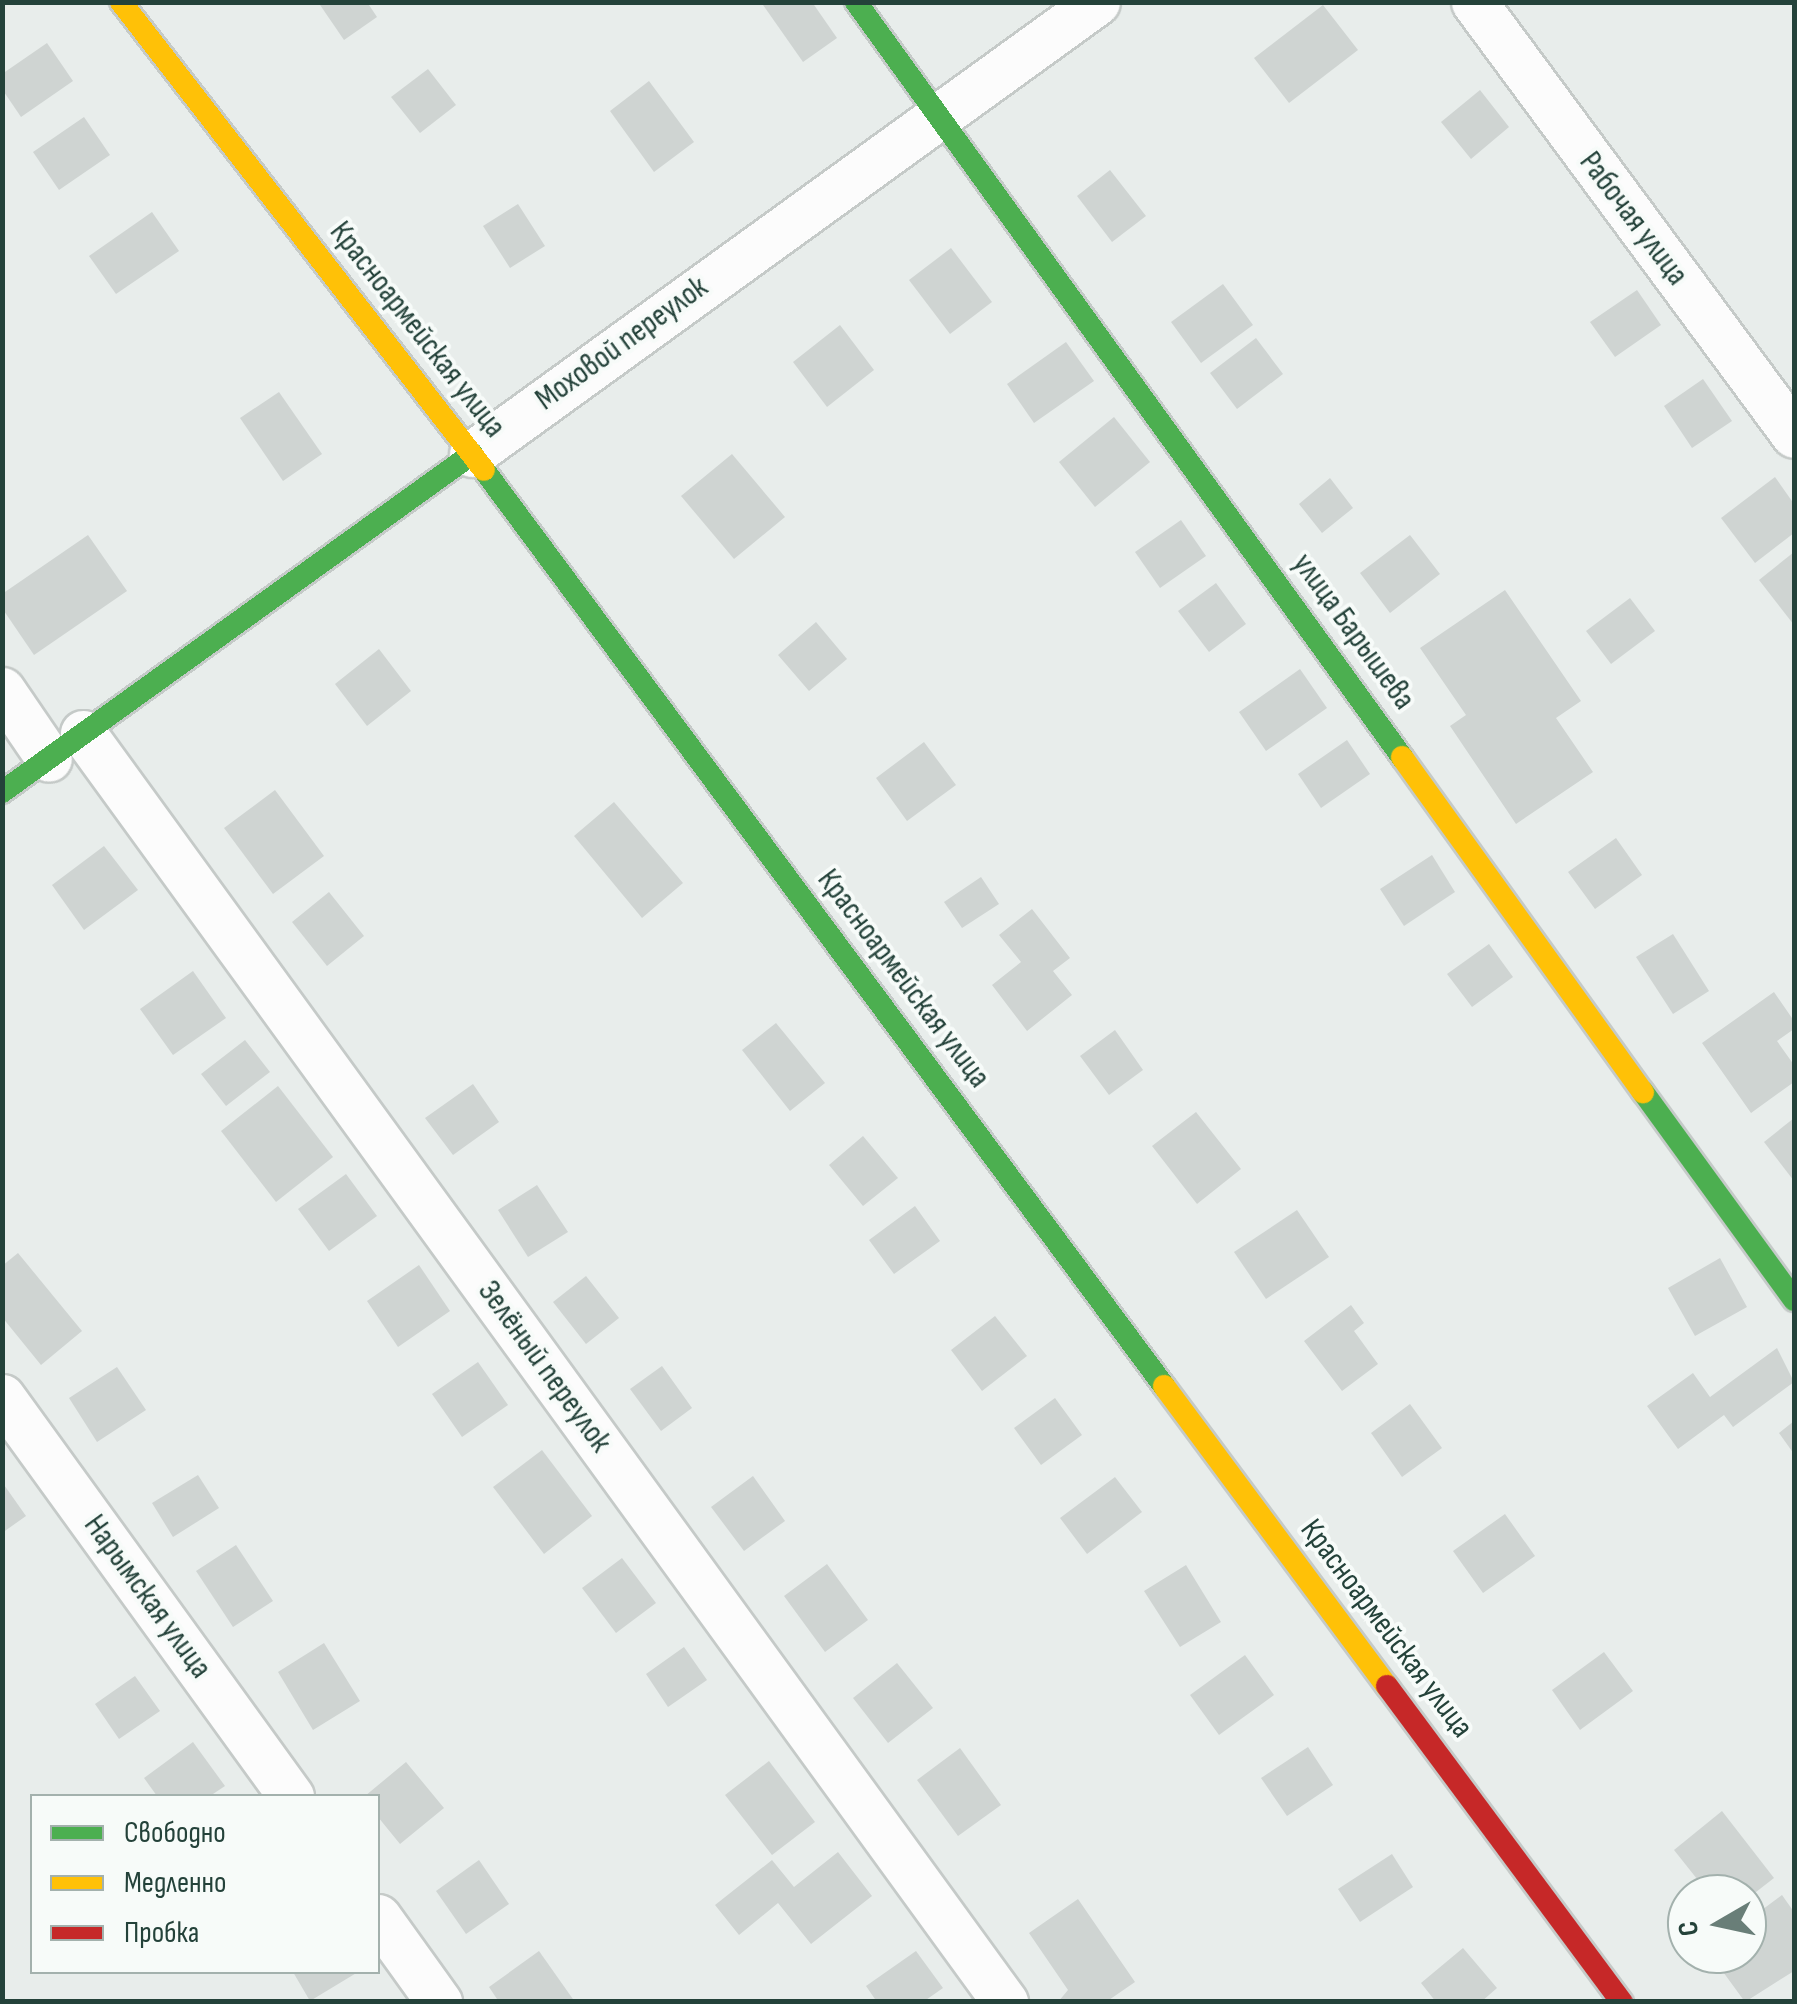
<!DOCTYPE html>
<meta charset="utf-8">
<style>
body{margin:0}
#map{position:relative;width:1797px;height:2004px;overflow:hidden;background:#e8edeb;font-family:"Sofia Sans Condensed",sans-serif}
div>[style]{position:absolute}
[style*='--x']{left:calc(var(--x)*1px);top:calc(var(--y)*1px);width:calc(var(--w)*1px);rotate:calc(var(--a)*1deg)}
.building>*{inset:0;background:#cfd4d2}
.roads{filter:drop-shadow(2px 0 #c5cac8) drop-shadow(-2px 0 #c5cac8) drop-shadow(0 2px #c5cac8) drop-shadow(0 -2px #c5cac8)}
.street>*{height:45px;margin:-22.5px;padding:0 22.5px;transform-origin:22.5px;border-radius:22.5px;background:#fcfcfc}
.fast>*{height:22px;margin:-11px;padding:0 11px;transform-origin:11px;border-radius:11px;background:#4caf50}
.slow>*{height:22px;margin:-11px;padding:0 11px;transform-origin:11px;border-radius:11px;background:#ffc107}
.jam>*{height:22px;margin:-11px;padding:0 11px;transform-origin:11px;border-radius:11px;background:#c62828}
span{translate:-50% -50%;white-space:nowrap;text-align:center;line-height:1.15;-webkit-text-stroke:8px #f7fbf9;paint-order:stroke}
.street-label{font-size:32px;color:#24423a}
.frame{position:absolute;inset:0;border:5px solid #24423a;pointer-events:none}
.legend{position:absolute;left:30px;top:1794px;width:350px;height:180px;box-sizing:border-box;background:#f7fbf9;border:2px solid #a3b1ad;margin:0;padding:12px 18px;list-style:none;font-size:30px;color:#24423a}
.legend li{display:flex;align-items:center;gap:20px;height:50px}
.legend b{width:50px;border:2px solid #a3b1ad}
.north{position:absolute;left:1667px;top:1874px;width:100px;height:100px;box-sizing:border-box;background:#f7fbf9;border:2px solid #a3b1ad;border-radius:50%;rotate:261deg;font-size:28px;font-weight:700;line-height:40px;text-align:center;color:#24423a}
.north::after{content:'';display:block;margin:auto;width:35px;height:45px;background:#697e78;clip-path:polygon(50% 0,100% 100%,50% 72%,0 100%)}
</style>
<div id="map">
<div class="building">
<i style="clip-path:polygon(318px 2px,367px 2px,377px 17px,344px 40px)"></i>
<i style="clip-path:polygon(761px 2px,812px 2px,837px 38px,803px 62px)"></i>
<i style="clip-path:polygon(1323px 5px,1358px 50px,1289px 103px,1254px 58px)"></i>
<i style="clip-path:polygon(47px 43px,73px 81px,21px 117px,2px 89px,2px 74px)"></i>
<i style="clip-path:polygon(428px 69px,456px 105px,420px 133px,391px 97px)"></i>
<i style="clip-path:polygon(649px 81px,694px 142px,654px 172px,610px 111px)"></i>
<i style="clip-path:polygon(1480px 90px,1509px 127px,1471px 159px,1441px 122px)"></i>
<i style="clip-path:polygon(84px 117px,110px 155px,59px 190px,33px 152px)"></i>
<i style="clip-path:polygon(1110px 170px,1146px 216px,1112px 242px,1077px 196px)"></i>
<i style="clip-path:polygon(518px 204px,545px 246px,510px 268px,483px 226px)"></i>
<i style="clip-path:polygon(152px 212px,179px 251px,116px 294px,89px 256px)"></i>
<i style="clip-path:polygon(951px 248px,992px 302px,950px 334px,909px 280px)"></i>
<i style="clip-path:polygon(1223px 284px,1253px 325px,1201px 363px,1171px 322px)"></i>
<i style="clip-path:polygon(1637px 290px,1661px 325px,1615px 357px,1590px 322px)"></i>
<i style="clip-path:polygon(840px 325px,874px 370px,827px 407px,793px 362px)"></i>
<i style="clip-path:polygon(1256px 338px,1283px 374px,1237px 409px,1210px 373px)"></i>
<i style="clip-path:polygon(1066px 342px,1094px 381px,1034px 423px,1007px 384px)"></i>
<i style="clip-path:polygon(1703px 379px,1732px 421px,1692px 448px,1664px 406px)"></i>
<i style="clip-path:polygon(279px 392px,322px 454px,283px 481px,240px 418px)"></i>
<i style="clip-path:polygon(1114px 417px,1150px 462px,1095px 507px,1059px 462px)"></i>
<i style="clip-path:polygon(732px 454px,785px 517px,734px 559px,681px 496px)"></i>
<i style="clip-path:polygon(1775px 477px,1794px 504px,1794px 533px,1755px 563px,1721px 518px)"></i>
<i style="clip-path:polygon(1330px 478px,1353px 508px,1322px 533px,1299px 504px)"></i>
<i style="clip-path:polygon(1181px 520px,1206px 556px,1160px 588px,1135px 552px)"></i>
<i style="clip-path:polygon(88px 535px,127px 591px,34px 655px,2px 608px,2px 594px)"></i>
<i style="clip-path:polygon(1410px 535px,1440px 574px,1390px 613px,1360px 573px)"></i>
<i style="clip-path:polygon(1794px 552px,1794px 625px,1759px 580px)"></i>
<i style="clip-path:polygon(1216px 583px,1246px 624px,1209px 652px,1178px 611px)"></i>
<i style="clip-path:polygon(1505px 590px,1581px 701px,1556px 718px,1593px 772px,1516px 824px,1450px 726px,1466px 715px,1420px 648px)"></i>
<i style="clip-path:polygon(1630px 598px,1655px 631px,1611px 664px,1586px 631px)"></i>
<i style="clip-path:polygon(816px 622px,847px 659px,809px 691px,778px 655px)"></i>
<i style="clip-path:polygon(379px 649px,411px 691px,367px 726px,335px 684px)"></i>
<i style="clip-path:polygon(1300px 669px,1327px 708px,1266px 751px,1239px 712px)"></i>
<i style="clip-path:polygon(1347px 740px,1370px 774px,1321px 808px,1298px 774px)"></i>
<i style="clip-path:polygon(924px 742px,956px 785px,907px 821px,876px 778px)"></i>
<i style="clip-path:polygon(275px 790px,324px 856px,273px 894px,224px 828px)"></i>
<i style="clip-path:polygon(614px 802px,683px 883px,642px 918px,574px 836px)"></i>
<i style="clip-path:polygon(1616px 838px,1642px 875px,1595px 909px,1568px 872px)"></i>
<i style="clip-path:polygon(104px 846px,138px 890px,84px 930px,52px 885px)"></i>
<i style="clip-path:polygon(1432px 855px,1455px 892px,1404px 926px,1380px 889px)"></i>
<i style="clip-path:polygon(981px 877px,999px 904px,962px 928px,944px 902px)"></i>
<i style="clip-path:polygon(329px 892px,364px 936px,327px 966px,292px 922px)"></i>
<i style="clip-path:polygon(1032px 909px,1070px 958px,1053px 971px,1072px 995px,1027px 1031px,992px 985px,1021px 962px,999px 935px)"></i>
<i style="clip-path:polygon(1673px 934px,1709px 991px,1673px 1014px,1636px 957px)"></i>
<i style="clip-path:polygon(1489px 944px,1513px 977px,1472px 1007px,1447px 974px)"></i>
<i style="clip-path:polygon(193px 971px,226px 1018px,173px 1055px,140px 1009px)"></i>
<i style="clip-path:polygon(1774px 992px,1794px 1021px,1794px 1029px,1777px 1041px,1794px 1065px,1794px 1082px,1751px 1113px,1702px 1043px)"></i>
<i style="clip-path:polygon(776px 1023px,825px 1083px,790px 1111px,742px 1050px)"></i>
<i style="clip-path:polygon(1115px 1030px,1143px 1070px,1109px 1095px,1080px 1056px)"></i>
<i style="clip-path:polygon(245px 1040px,270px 1072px,226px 1106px,201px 1074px)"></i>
<i style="clip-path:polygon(473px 1084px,499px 1122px,453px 1155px,425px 1118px)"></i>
<i style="clip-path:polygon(278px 1086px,333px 1157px,276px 1202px,221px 1131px)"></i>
<i style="clip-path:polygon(1196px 1112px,1241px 1169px,1197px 1204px,1152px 1146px)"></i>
<i style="clip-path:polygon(1794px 1118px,1794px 1181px,1764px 1142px)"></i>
<i style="clip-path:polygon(863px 1136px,898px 1178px,863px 1206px,829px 1165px)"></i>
<i style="clip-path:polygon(346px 1174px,377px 1216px,329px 1251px,298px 1209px)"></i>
<i style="clip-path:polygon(537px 1185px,568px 1232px,528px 1257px,498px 1210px)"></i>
<i style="clip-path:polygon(915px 1206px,940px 1241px,894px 1274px,869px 1240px)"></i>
<i style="clip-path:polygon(1297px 1210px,1329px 1257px,1266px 1299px,1234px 1252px)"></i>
<i style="clip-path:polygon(18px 1253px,82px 1331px,41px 1365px,2px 1317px,2px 1266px)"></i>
<i style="clip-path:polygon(1720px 1258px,1747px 1307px,1695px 1336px,1668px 1288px)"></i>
<i style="clip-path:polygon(419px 1265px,450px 1311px,398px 1347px,367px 1301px)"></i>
<i style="clip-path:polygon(586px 1276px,619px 1318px,586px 1344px,553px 1302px)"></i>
<i style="clip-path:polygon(1351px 1305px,1364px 1323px,1354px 1331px,1378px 1364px,1342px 1391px,1304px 1341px)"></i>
<i style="clip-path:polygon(995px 1316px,1027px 1356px,982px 1391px,951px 1350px)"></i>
<i style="clip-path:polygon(1777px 1348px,1794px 1382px,1733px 1427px,1724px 1415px,1678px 1449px,1647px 1406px,1693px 1373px,1710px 1397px)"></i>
<i style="clip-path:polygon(478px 1362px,508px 1405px,462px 1437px,432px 1394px)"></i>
<i style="clip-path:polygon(662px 1366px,692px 1408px,661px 1431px,630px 1389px)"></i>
<i style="clip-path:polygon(117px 1367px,146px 1410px,97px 1442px,69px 1398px)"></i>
<i style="clip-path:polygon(1055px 1398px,1082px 1435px,1041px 1465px,1014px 1428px)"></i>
<i style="clip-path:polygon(1410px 1404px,1442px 1448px,1402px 1477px,1371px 1433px)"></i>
<i style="clip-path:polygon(1794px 1421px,1794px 1454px,1779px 1433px)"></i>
<i style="clip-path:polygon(542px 1450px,592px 1516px,544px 1554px,493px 1487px)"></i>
<i style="clip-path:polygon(198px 1475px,219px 1508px,173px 1537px,152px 1503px)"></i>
<i style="clip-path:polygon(753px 1476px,785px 1521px,744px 1551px,711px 1507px)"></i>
<i style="clip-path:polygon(1115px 1477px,1142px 1512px,1087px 1554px,1060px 1518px)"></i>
<i style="clip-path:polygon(2px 1482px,26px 1516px,2px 1533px)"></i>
<i style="clip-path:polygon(1505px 1514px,1535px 1556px,1483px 1593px,1453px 1551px)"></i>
<i style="clip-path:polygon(236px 1545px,273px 1601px,233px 1627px,196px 1571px)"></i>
<i style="clip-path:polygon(622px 1558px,656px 1603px,616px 1633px,582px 1588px)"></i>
<i style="clip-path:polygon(827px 1564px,868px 1620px,825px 1652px,784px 1596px)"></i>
<i style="clip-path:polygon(1186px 1565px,1221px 1622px,1180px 1647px,1144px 1591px)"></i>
<i style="clip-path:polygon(324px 1643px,360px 1701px,313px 1730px,278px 1672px)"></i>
<i style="clip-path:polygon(684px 1647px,707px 1680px,668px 1707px,646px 1674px)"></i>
<i style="clip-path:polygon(1604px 1652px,1633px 1691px,1580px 1730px,1552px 1690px)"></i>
<i style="clip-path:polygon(1245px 1655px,1274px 1695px,1219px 1735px,1190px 1695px)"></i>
<i style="clip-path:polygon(897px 1663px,933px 1708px,888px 1743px,853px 1698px)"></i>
<i style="clip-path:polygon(135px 1676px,160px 1711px,119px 1739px,95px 1704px)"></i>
<i style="clip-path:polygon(193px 1742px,225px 1786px,210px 1796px,157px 1796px,144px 1778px)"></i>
<i style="clip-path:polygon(1308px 1747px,1333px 1785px,1287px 1816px,1261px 1778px)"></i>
<i style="clip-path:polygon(960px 1748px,1001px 1805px,958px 1836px,917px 1780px)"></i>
<i style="clip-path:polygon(769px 1761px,815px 1822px,772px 1855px,725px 1795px)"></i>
<i style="clip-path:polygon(406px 1762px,444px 1808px,400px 1844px,378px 1817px,378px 1796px,365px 1796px)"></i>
<i style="clip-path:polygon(1722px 1811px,1774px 1878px,1747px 1899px,1709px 1894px,1674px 1850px)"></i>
<i style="clip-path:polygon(838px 1852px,872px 1896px,811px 1944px,778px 1903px,739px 1935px,715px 1905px,772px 1860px,794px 1887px)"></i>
<i style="clip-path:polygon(1392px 1854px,1413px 1887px,1360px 1922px,1338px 1889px)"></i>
<i style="clip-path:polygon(479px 1860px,509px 1904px,466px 1934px,436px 1891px)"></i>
<i style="clip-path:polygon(1782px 1895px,1794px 1912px,1794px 1971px,1745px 2002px,1710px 1954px,1747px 1954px,1747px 1921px)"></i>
<i style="clip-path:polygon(1078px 1899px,1135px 1982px,1106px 2002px,1058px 2002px,1068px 1990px,1029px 1933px)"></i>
<i style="clip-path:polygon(1463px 1948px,1497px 1988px,1481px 2002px,1436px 2002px,1421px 1983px)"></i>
<i style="clip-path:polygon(539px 1951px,575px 2002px,499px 2002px,489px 1987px)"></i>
<i style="clip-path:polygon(916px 1951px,943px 1988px,923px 2002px,877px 2002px,866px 1986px)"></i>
<i style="clip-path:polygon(293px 1972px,358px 1972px,310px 2001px)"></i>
</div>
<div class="roads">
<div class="street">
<i style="--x:1474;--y:2;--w:538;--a:53.53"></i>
<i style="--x:472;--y:454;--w:771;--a:-35.87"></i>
<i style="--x:2;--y:690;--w:83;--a:55.7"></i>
<i style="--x:83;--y:733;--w:1569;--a:54"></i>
<i style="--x:2;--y:1397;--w:493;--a:54.1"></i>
<i style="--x:378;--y:1917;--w:105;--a:54.3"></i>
</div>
<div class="fast">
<i style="--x:856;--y:2;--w:932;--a:54.13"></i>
<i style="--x:484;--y:470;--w:1141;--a:53.41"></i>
<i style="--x:2;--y:792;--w:579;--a:-35.72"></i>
<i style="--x:1643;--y:1092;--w:257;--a:54"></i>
</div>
<div class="slow">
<i style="--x:121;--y:2;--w:592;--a:52.2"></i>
<i style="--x:1402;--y:757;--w:413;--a:54.3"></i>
<i style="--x:1164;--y:1386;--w:374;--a:53.4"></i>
</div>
<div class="jam">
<i style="--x:1387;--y:1686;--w:394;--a:53.4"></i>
</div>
</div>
<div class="street-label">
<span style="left:1633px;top:219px;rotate:53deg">Рабочая улица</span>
<span style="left:417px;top:330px;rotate:52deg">Красноармейская улица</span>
<span style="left:622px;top:344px;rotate:-36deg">Моховой переулок</span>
<span style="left:1353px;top:632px;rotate:54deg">улица Барышева</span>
<span style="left:903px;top:979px;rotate:53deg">Красноармейская улица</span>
<span style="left:544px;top:1367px;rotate:54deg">Зелёный переулок</span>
<span style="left:147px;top:1597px;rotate:54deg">Нарымская улица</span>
<span style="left:1386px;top:1629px;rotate:53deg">Красноармейская улица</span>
</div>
<div class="frame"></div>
<ul class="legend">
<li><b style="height:12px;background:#4caf50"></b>Свободно</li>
<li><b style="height:12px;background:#ffc107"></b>Медленно</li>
<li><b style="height:12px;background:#c62828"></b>Пробка</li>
</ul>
<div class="north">С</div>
</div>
